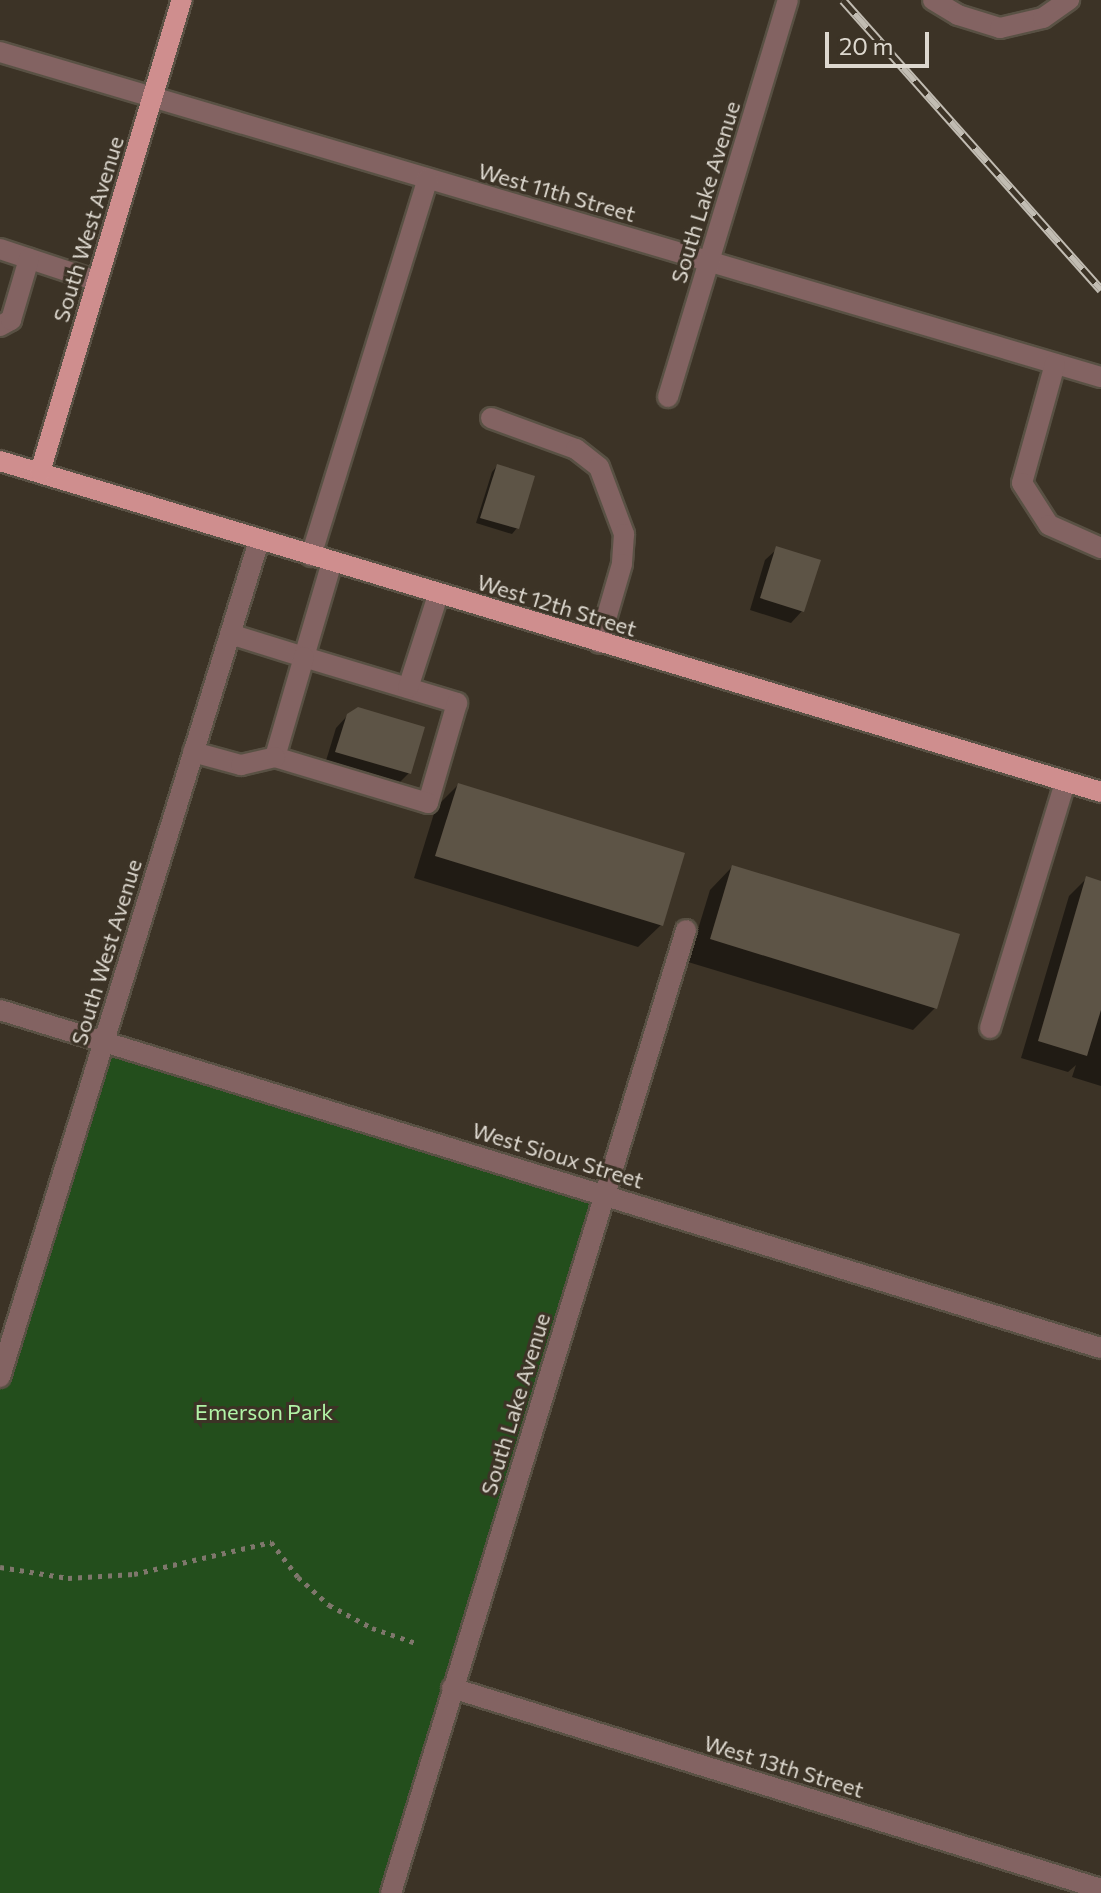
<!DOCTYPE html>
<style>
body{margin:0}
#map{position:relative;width:1101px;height:1893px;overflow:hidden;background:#3c3326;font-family:Commissioner,sans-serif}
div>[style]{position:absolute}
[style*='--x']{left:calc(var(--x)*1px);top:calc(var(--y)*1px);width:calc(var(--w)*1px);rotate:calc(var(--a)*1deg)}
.green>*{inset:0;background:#234e1c}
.shadow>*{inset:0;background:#0007}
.building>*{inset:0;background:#5d5446}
.path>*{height:5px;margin-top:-2.5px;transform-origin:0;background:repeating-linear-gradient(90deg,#7f776c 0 4px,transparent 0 10px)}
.roads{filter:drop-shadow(2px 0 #595144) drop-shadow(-2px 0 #595144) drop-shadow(0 2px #595144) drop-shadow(0 -2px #595144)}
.minor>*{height:20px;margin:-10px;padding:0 10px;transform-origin:10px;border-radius:10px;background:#836362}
.major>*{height:20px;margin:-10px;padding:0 10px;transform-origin:10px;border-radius:10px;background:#cf8e8e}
.rail>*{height:9px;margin-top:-4.5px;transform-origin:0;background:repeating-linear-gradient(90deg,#3c3326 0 18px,#c1bcb2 0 36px);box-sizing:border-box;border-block:2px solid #c1bcb2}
span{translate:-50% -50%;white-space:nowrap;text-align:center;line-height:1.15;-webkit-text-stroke:6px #3c3326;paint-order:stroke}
.street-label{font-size:22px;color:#ddd8cf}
.park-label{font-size:22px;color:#b1f3a6}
.scale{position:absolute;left:825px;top:32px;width:104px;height:36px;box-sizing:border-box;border:4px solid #ddd8cf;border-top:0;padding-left:10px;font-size:24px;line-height:28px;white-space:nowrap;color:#ddd8cf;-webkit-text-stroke:6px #3c3326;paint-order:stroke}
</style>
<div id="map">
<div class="green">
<i style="clip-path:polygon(104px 1040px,605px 1195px,392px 1893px,0 1893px,0 1377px)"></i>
</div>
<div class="shadow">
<i style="clip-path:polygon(497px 466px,517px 528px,512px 534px,476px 523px,492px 472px)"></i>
<i style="clip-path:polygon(777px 549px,802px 611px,791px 623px,750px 610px,765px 560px)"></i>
<i style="clip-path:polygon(348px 715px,409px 773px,397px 785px,325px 764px,336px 728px)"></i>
<i style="clip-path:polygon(458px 785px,661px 925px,638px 947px,414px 878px,436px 807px)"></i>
<i style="clip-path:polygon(732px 867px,935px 1008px,913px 1030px,688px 962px,710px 890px)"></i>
<i style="clip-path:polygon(1087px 878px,1101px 883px,1101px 1086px,1072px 1077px,1076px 1065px,1068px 1072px,1021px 1058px,1069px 896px)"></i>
</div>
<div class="building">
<i style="clip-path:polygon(497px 464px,535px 476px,519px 529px,480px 518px)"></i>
<i style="clip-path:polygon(776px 546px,821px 560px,804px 612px,760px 598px)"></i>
<i style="clip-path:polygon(358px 707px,425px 727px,411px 774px,335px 752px,347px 714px)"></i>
<i style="clip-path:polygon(458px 783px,685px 853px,663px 926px,435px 856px)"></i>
<i style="clip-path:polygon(732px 865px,960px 934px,937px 1009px,710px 939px)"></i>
<i style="clip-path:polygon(1086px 876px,1101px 881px,1101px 1010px,1087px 1056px,1038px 1041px)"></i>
</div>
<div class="path">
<i style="--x:0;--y:1567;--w:69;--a:9.2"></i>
<i style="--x:68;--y:1578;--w:66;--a:-3.5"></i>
<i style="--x:134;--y:1574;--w:141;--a:-13.1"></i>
<i style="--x:271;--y:1542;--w:44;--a:52.4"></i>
<i style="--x:298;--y:1577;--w:42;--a:42.1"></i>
<i style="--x:329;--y:1605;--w:49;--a:28.1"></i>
<i style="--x:372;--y:1628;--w:46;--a:18.8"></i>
</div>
<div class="roads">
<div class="minor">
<i style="--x:933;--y:0;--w:29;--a:31"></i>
<i style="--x:958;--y:15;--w:44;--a:17.2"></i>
<i style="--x:1000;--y:28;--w:44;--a:-13.1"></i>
<i style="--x:1043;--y:18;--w:32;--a:-35"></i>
<i style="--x:0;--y:52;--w:1148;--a:16.45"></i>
<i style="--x:0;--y:249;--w:102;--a:18.3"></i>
<i style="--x:0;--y:326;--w:13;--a:-29"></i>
<i style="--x:11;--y:320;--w:64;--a:-73.6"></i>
<i style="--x:1055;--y:364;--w:123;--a:105.5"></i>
<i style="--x:1022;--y:483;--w:50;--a:57.3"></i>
<i style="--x:1049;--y:525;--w:57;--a:23.9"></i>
<i style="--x:668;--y:397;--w:415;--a:-73.2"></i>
<i style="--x:491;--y:418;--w:90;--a:20"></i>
<i style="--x:576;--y:449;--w:29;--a:38"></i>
<i style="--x:599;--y:467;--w:72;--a:69.5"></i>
<i style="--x:624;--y:534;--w:30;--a:94"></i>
<i style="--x:622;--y:564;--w:82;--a:106.2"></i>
<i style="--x:311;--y:556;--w:395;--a:-72.8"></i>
<i style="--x:230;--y:634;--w:77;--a:17.3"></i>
<i style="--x:304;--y:657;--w:99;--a:-73.6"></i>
<i style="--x:304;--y:657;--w:160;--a:16.7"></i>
<i style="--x:457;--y:703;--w:104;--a:106.2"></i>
<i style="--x:428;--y:803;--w:160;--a:-163.3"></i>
<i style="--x:275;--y:757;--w:104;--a:-73.8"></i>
<i style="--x:408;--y:688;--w:98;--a:-72.1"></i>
<i style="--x:193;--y:752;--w:50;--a:15.2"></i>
<i style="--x:241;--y:765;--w:35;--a:-13"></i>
<i style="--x:0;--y:1010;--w:1152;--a:17.07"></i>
<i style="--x:990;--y:1028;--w:257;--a:-73"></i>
<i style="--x:0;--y:1377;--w:875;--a:-72.79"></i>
<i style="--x:452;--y:1688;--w:679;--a:17.21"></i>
<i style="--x:391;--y:1893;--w:1007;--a:-72.97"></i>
</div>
<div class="major">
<i style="--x:0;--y:461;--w:1150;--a:16.73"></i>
<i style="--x:40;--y:472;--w:493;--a:-73.3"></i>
</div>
</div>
<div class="rail">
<i style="--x:843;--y:0;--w:388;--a:48.3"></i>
</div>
<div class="street-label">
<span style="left:557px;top:192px;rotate:16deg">West 11th Street</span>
<span style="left:705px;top:192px;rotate:-73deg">South Lake Avenue</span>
<span style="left:88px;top:229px;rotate:-73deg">South West Avenue</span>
<span style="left:557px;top:605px;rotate:17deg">West 12th Street</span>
<span style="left:106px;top:952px;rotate:-73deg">South West Avenue</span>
<span style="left:558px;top:1155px;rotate:17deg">West Sioux Street</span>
<span style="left:515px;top:1404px;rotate:-73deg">South Lake Avenue</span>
<span style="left:784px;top:1766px;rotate:17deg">West 13th Street</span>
</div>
<div class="park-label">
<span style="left:264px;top:1412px">Emerson Park</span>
</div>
<div class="scale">20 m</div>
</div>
